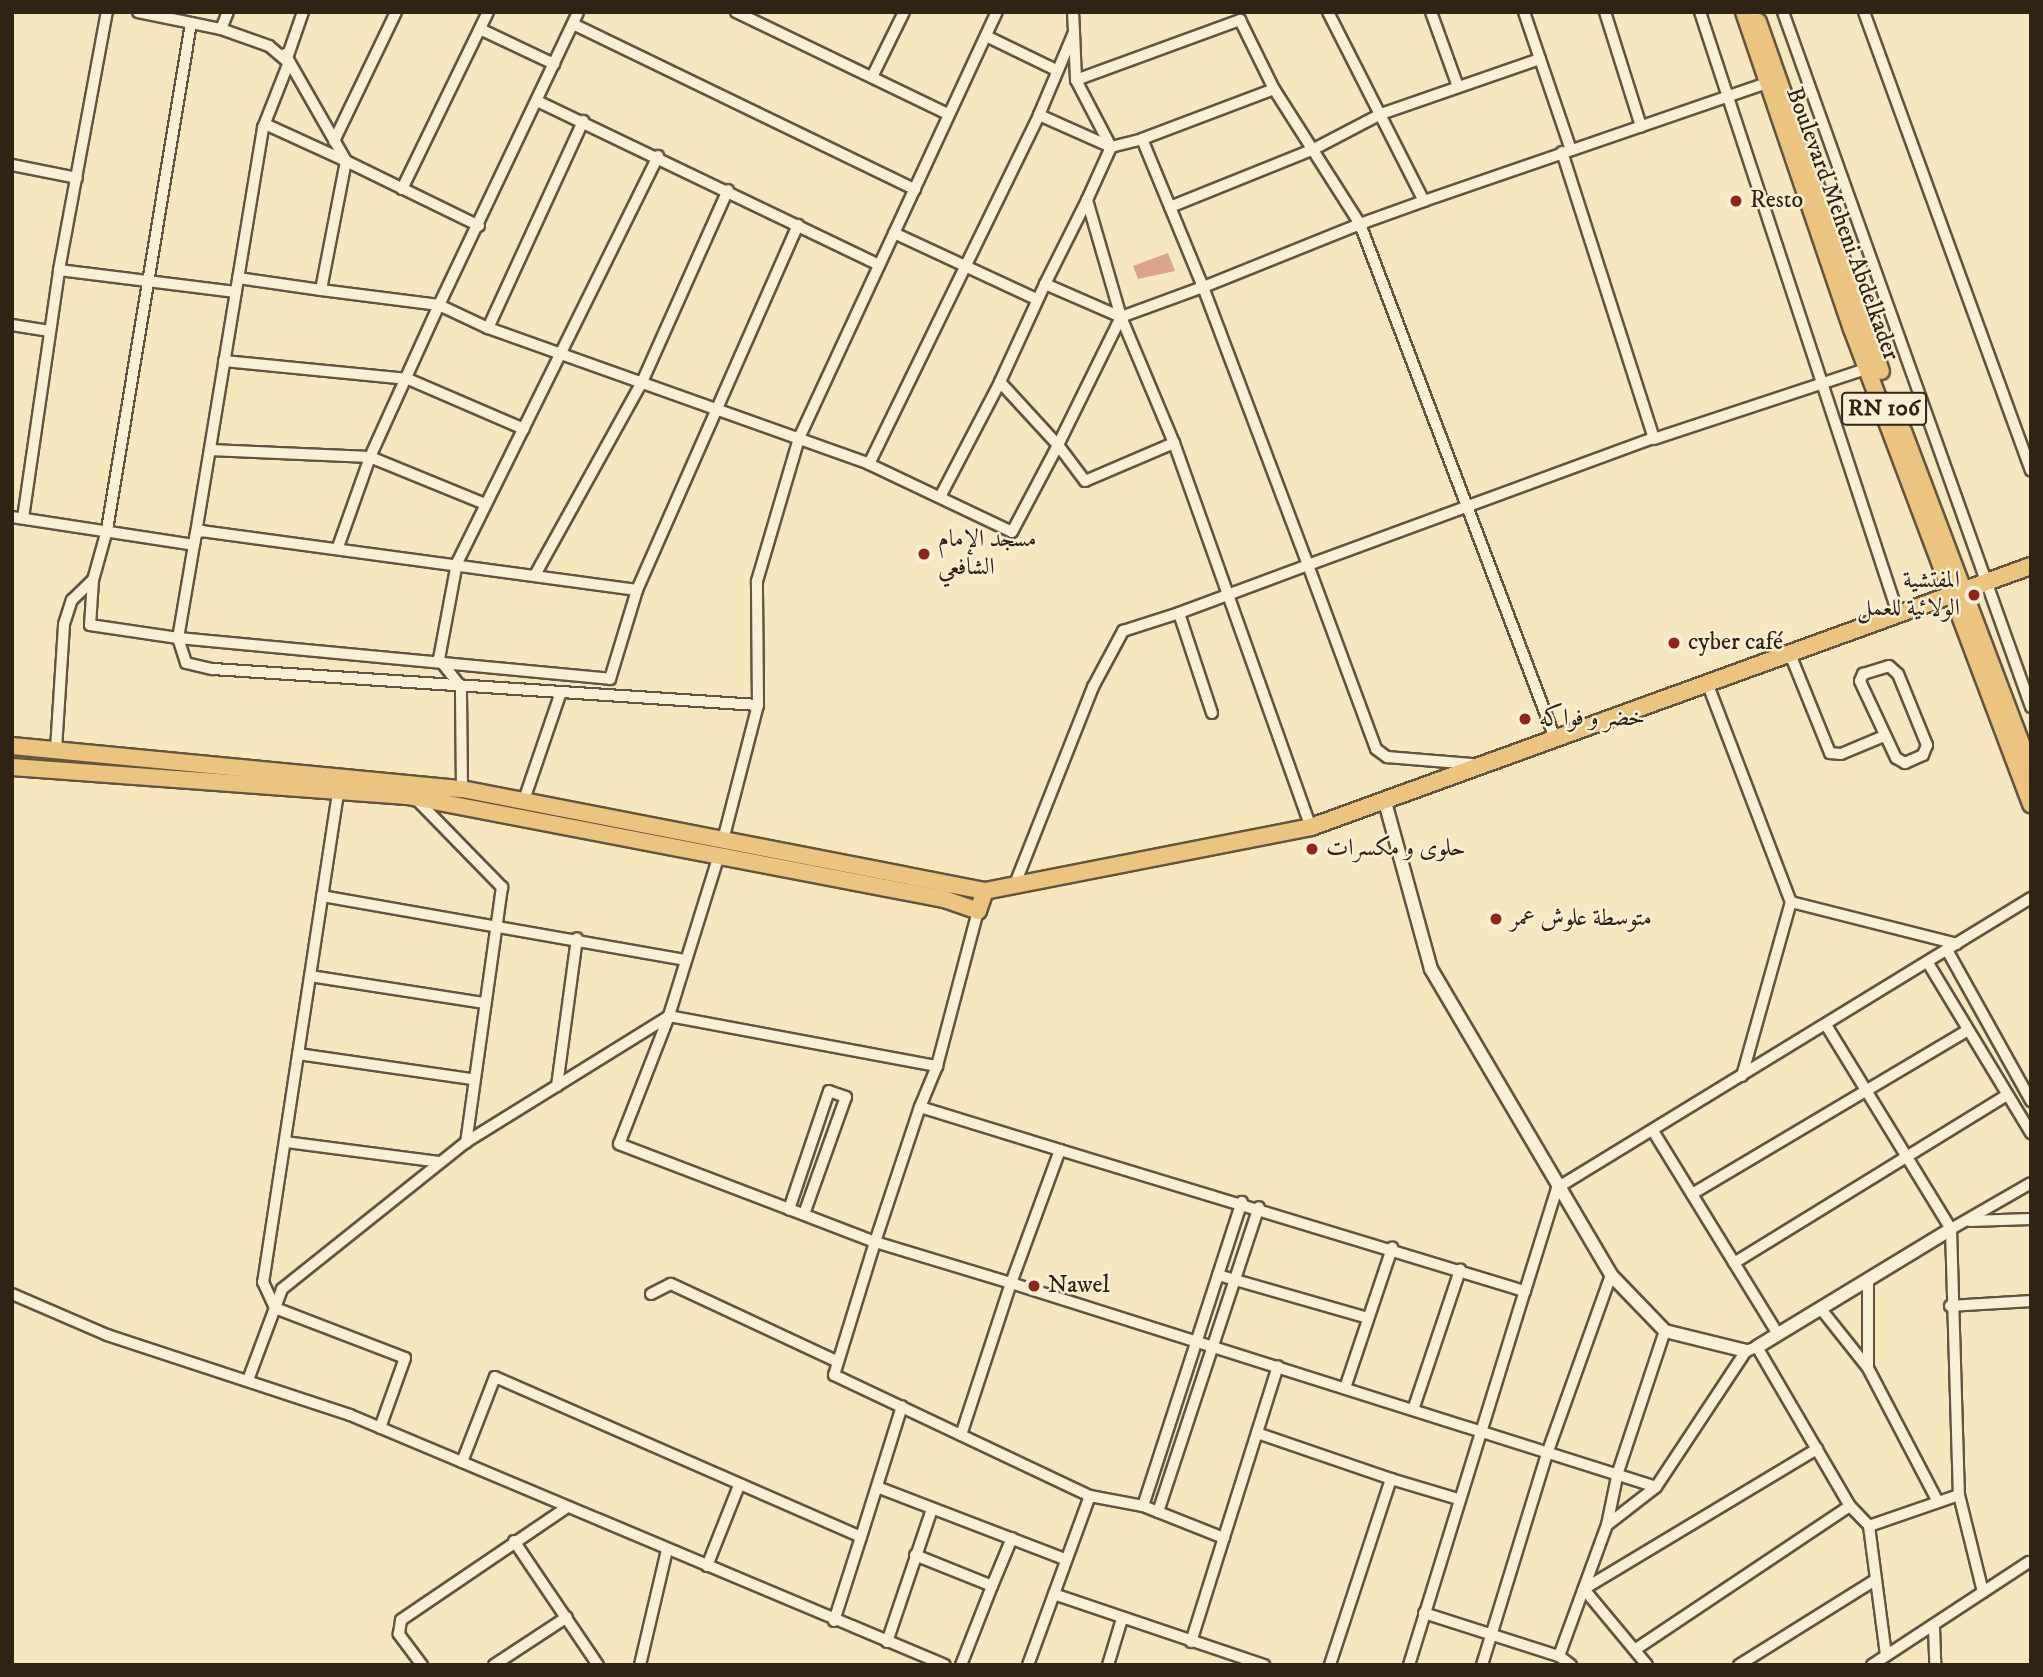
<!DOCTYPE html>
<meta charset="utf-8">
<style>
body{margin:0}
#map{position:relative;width:2043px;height:1677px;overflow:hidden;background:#f6e7bf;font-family:"IM FELL DW Pica",Amiri,serif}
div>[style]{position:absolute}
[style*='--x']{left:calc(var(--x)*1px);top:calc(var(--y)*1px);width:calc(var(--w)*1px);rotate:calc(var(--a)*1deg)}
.building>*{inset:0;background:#dca389}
.roads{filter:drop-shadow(2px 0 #62543f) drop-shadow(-2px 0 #62543f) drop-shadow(0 2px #62543f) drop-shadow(0 -2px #62543f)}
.minor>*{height:10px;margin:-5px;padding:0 5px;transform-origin:5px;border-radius:5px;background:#f9efd5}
.tertiary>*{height:12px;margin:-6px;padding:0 6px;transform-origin:6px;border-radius:6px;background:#f9efd5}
.primary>*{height:16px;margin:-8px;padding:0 8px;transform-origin:8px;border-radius:8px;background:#ebc480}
.dots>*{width:19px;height:19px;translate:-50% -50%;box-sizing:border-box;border:4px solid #f9efd5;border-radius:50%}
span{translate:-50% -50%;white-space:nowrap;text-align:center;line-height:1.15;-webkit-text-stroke:5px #f9efd5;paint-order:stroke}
.shield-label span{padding:2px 5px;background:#f9efd5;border:2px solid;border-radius:5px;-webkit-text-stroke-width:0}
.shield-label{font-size:23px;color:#312314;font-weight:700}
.poi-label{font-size:24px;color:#312314}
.left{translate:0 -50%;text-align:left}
.right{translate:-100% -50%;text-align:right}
.street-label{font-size:24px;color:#312314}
.frame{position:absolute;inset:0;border:14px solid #312314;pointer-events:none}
</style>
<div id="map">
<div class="building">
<i style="clip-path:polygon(1168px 253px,1175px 271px,1138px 279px,1133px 266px)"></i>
</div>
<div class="roads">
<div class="minor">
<i style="--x:138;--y:12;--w:85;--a:11.6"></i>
<i style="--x:221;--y:29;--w:51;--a:19.5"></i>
<i style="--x:269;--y:46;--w:25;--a:40"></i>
<i style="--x:736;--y:12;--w:235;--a:25.7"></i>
<i style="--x:1073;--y:12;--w:20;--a:87"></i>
<i style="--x:1074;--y:32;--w:48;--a:87.6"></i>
<i style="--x:1076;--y:80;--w:76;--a:62.4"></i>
<i style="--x:1111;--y:147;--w:79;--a:-156"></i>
<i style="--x:1039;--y:115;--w:90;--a:-67.1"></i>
<i style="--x:1328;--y:12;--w:212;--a:63.1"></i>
<i style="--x:1424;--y:201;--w:363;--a:-19"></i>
<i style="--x:1431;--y:12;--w:77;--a:70.1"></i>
<i style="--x:1605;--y:12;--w:120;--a:72.5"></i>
<i style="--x:1700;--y:12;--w:634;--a:71.79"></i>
<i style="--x:1783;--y:12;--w:738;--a:70.36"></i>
<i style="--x:1864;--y:12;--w:488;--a:70"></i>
<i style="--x:1755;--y:13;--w:1;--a:-45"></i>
<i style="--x:191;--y:23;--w:514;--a:99.41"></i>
<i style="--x:107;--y:530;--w:52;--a:105.6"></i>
<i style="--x:93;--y:580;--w:45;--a:93.8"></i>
<i style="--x:90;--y:625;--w:89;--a:8.4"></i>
<i style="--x:178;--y:638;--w:434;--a:5.4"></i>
<i style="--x:610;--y:679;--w:93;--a:-73.1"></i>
<i style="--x:637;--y:590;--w:399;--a:-66.2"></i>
<i style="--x:573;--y:24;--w:380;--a:25.8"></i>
<i style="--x:221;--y:29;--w:18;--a:-68"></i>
<i style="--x:480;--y:29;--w:82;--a:25.3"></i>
<i style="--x:986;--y:36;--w:78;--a:25.9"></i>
<i style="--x:285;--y:54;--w:123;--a:60.3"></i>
<i style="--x:346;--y:161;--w:148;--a:26"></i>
<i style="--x:287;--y:58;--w:49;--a:-70.8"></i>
<i style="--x:1540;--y:59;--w:96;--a:71.2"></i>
<i style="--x:872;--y:77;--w:72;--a:-63.8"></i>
<i style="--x:1076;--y:80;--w:175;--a:-20.1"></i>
<i style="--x:1240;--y:20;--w:77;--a:63.8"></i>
<i style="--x:1274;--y:89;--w:160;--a:57.5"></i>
<i style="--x:1360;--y:224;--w:169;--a:158.1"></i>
<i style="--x:1203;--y:287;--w:297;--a:69.3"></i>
<i style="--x:1308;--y:565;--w:369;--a:-20.2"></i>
<i style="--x:537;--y:101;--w:379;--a:25.6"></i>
<i style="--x:265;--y:124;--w:89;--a:24.6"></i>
<i style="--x:346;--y:161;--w:131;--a:101"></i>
<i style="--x:321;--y:290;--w:119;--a:7.2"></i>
<i style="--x:439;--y:305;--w:54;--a:25.1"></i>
<i style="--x:488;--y:328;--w:405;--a:19.6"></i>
<i style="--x:869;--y:464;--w:158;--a:25.4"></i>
<i style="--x:1012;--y:532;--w:98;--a:-62.1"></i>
<i style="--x:1058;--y:445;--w:45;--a:53.1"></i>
<i style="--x:1085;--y:481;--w:97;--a:-23.1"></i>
<i style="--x:1174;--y:443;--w:137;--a:-112.8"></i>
<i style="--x:1121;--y:317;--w:83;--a:-156.5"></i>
<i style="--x:1045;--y:284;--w:94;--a:-63.4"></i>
<i style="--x:1142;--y:139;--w:160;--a:67.6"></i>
<i style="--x:1203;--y:287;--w:87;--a:159.9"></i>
<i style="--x:1121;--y:317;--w:122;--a:-106.2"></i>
<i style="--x:1087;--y:200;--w:58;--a:-65.6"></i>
<i style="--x:1111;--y:147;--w:32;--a:-14"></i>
<i style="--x:1142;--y:139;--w:141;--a:-20.7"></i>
<i style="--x:334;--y:141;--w:143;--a:-64.3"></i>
<i style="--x:1562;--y:152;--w:301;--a:72.2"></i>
<i style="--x:1654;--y:439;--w:226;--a:-18.3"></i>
<i style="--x:12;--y:165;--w:66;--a:11.3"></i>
<i style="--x:402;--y:189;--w:197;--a:-64.1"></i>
<i style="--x:1424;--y:201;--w:68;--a:160.2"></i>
<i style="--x:1360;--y:224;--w:553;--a:69.24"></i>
<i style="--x:1170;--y:207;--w:153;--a:-21.9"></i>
<i style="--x:1312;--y:150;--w:78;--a:-27.6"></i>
<i style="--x:1381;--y:114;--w:168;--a:-19.1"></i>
<i style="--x:1540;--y:59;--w:50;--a:-108.8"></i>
<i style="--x:894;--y:233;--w:157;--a:24.9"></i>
<i style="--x:59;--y:270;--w:178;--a:7.1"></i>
<i style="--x:238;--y:278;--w:84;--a:8.2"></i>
<i style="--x:1045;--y:284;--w:108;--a:114.7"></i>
<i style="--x:1000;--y:382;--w:86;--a:47.4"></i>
<i style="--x:1058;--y:445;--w:143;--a:-63.8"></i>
<i style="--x:12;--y:325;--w:38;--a:9"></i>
<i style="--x:488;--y:328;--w:228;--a:-65.3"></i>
<i style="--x:224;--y:361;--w:185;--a:5.6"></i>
<i style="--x:408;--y:379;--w:126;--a:23.3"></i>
<i style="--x:1174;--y:443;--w:408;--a:70.4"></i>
<i style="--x:210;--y:450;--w:160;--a:2.5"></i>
<i style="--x:370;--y:457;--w:124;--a:22.2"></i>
<i style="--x:869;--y:464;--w:388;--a:-64"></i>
<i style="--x:941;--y:495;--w:127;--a:-62.4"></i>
<i style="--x:12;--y:517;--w:184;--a:8.7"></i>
<i style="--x:194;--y:545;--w:423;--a:-80.6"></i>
<i style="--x:263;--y:128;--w:71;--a:-68.5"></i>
<i style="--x:23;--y:518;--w:251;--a:-81.7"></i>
<i style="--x:59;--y:270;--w:262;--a:-79.5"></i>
<i style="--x:338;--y:547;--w:96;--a:-70.4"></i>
<i style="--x:370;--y:457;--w:167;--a:-65.6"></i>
<i style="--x:439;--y:305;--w:324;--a:-64.6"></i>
<i style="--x:535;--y:575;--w:223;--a:-61"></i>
<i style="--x:643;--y:380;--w:208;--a:-65.9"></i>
<i style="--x:637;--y:590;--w:438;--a:-172.3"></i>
<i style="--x:203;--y:531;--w:7;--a:164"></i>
<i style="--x:196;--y:533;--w:107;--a:99.7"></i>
<i style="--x:178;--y:638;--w:26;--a:72"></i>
<i style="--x:186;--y:663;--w:28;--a:13"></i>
<i style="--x:213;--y:669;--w:546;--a:3.78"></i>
<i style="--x:1790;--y:654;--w:107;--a:68"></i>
<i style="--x:1830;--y:753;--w:11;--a:5"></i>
<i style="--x:1841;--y:754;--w:47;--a:-22.7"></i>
<i style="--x:1889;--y:666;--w:12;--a:42"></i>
<i style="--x:1898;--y:674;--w:77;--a:67.8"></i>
<i style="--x:1927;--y:745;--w:11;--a:112"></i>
<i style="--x:1923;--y:755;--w:20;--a:156"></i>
<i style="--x:1905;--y:763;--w:10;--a:-151"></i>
<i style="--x:1896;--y:758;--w:85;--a:-115.1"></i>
<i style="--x:1860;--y:681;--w:8;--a:-67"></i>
<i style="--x:1863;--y:674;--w:27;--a:-17"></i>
<i style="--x:1708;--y:685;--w:232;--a:69.1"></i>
<i style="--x:1212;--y:713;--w:105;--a:-108.3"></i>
<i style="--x:1179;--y:613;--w:138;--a:-20.4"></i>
<i style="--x:1308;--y:565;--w:196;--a:69.7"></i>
<i style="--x:1376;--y:749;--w:14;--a:36"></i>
<i style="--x:1387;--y:757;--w:85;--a:4.7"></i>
<i style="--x:56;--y:749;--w:125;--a:-86.3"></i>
<i style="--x:64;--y:624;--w:25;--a:-72"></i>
<i style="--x:72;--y:600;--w:29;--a:-44"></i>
<i style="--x:462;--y:789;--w:102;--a:-90.6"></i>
<i style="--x:461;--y:687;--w:36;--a:-128"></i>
<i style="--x:439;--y:659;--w:98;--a:-79.4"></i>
<i style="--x:457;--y:563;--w:454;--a:-63.7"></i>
<i style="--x:338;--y:793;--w:495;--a:98.7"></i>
<i style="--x:263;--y:1282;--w:29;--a:65"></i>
<i style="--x:275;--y:1308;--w:139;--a:21"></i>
<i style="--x:405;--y:1358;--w:74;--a:109.7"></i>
<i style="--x:417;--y:800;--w:122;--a:45.7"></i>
<i style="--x:502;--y:887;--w:258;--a:98"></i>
<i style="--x:524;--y:800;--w:111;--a:-71.1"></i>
<i style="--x:723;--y:840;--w:139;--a:-75.5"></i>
<i style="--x:758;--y:705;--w:124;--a:-90.5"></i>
<i style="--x:757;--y:581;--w:149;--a:-73.6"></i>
<i style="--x:799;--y:438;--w:470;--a:-65.1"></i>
<i style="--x:719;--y:855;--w:169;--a:107.3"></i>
<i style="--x:669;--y:1016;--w:137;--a:111.3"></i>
<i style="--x:619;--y:1144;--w:182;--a:20.9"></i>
<i style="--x:1015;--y:884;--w:212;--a:-68.4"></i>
<i style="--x:1093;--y:687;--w:64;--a:-61.8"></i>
<i style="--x:1123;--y:631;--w:59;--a:-17.8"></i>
<i style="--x:322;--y:896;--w:369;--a:10"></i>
<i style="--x:1947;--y:950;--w:173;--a:60.9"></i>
<i style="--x:1928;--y:963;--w:199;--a:58.8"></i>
<i style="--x:310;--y:976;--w:177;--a:8.8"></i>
<i style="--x:1826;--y:1025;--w:239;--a:58.5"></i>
<i style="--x:1951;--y:1229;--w:266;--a:88.3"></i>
<i style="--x:298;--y:1054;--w:176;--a:8.2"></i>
<i style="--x:1742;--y:1076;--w:181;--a:-74.3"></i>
<i style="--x:1791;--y:902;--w:171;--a:14.2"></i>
<i style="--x:557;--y:1086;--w:149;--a:-82.3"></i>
<i style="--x:920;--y:1107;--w:146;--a:17.1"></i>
<i style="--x:1060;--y:1150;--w:142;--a:110.2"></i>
<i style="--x:1011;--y:1283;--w:142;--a:-163.2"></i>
<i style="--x:875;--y:1242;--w:142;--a:-71.6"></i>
<i style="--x:920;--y:1107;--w:44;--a:-67.5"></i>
<i style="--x:937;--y:1066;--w:160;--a:-75.2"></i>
<i style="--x:1653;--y:1131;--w:238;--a:58.4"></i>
<i style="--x:286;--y:1142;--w:155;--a:7.4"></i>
<i style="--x:1060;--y:1150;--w:486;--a:16.9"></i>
<i style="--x:1525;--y:1291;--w:108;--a:-72.7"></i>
<i style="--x:1557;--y:1188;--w:556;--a:-31.46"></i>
<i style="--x:1692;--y:1194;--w:319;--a:-30.7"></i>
<i style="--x:804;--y:1214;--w:124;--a:-70.3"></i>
<i style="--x:846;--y:1097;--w:18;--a:-161"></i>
<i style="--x:829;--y:1091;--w:125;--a:108.7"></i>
<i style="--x:789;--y:1209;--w:92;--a:21"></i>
<i style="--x:875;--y:1242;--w:139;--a:107.1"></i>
<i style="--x:834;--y:1375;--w:283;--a:25.3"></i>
<i style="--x:1090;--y:1496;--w:54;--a:10.7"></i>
<i style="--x:1143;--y:1506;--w:87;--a:21.6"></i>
<i style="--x:1970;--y:1221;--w:61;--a:-1.9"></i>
<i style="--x:1951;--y:1229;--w:92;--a:-29.9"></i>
<i style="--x:1734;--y:1263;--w:321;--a:-31.6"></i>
<i style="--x:1218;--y:1275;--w:156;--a:16"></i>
<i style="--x:1868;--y:1279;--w:88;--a:90"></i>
<i style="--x:12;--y:1294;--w:103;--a:23.3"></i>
<i style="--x:107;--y:1335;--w:256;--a:18.2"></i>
<i style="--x:350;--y:1415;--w:645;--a:22.79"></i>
<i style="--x:651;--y:1294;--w:22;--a:-27"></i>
<i style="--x:671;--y:1284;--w:184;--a:25"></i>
<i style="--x:1950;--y:1306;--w:81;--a:-3.5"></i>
<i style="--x:1821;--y:1309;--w:75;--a:51.5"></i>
<i style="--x:1868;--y:1368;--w:151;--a:62.4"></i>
<i style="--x:248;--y:1380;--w:97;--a:-69.5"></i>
<i style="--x:282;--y:1289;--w:236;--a:-38.6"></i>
<i style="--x:466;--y:1142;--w:239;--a:-31.8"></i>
<i style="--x:669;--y:1016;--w:273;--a:10.6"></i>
<i style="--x:1346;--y:1385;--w:145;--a:-71.4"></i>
<i style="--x:1414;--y:1407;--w:145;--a:-71.4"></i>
<i style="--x:1257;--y:1433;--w:142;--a:18.9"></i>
<i style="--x:1391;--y:1479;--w:196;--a:108.2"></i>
<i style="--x:961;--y:1435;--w:160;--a:-71.8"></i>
<i style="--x:1011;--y:1283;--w:676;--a:17.55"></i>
<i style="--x:1656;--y:1487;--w:163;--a:-56.5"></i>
<i style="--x:1746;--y:1351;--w:12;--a:-20"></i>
<i style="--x:1757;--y:1347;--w:184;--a:59.7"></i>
<i style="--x:1850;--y:1506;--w:28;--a:46"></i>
<i style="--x:1869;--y:1526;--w:130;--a:82.5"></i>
<i style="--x:462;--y:1462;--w:91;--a:-68.8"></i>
<i style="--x:495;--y:1377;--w:399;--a:23.6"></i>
<i style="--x:861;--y:1537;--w:137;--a:-72.6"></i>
<i style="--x:1391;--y:1479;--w:70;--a:16.6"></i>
<i style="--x:877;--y:1487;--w:201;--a:21"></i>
<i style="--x:1143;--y:1506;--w:320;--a:-72"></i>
<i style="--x:1158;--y:1512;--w:321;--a:-71.7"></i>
<i style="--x:1607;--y:1525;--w:62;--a:-37.8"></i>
<i style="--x:1869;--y:1526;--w:95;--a:-19"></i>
<i style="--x:1959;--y:1495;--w:100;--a:76.1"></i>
<i style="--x:514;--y:1541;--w:150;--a:55.9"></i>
<i style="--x:915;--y:1555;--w:83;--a:21.9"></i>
<i style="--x:992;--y:1586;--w:85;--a:111.4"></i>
<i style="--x:707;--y:1566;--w:84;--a:-68.3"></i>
<i style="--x:992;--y:1586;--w:52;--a:-67.4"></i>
<i style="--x:1054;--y:1594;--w:222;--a:18.7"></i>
<i style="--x:1424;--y:1613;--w:142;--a:17.7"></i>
<i style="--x:1559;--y:1656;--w:15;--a:37"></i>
<i style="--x:834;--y:1621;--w:88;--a:-72.2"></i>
<i style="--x:1934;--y:1627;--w:38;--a:88"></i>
<i style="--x:887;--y:1642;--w:140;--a:-71.3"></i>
<i style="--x:1191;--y:1642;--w:289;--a:-72.5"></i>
<i style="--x:1636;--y:1649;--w:257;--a:-33.8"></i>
<i style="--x:1559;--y:1656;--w:140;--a:-69.9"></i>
<i style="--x:1607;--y:1525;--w:54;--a:-78.3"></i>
<i style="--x:1618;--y:1472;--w:149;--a:-71.6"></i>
<i style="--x:422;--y:1665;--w:39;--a:-127"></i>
<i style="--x:399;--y:1634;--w:14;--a:-82"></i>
<i style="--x:401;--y:1620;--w:201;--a:-34.2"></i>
<i style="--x:494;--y:1665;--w:87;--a:-33.3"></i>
<i style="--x:640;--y:1665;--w:118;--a:-76.8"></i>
<i style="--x:1028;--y:1665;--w:180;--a:-69.9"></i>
<i style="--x:1108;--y:1665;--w:48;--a:-73.1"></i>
<i style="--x:1409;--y:1665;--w:392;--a:-72.8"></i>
<i style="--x:1482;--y:1665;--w:224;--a:-72.9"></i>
<i style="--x:1548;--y:1451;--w:187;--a:-70.3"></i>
<i style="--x:1647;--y:1665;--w:99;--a:-129.7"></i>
<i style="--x:1584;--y:1589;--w:272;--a:-31"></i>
<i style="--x:1739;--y:1665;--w:160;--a:-32"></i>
<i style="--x:1872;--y:1665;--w:188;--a:-33.3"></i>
</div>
<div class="tertiary">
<i style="--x:1385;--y:802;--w:173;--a:74.6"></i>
<i style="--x:1431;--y:969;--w:355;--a:59.5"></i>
<i style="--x:1611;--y:1275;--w:78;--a:46"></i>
<i style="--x:1665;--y:1331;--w:83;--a:13.9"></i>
<i style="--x:1757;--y:1347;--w:227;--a:-31.3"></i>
</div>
<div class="primary">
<i style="--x:1744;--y:12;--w:335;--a:71.2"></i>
<i style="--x:1852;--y:329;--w:508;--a:69.35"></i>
<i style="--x:1758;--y:22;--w:370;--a:70.6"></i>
<i style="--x:1903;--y:431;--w:361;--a:69.3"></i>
<i style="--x:12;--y:746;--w:452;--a:5.5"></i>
<i style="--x:462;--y:789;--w:533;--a:11.04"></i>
<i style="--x:985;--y:891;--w:332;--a:-11.1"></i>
<i style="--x:1311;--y:827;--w:766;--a:-19.93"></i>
<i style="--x:12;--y:767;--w:396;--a:4.2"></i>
<i style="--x:407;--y:796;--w:547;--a:10.86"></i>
<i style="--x:944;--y:899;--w:36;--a:19"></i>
<i style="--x:978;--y:911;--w:21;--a:-71"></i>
</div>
</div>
<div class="dots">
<i style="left:1736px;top:201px;background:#8f2418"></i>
<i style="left:924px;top:554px;background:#8f2418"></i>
<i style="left:1974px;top:595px;background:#8f2418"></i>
<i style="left:1674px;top:643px;background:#8f2418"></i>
<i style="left:1525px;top:719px;background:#8f2418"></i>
<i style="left:1312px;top:849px;background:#8f2418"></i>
<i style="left:1496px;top:919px;background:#8f2418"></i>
<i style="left:1034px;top:1286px;background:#8f2418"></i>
</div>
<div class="shield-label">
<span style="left:1884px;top:409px">RN 106</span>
</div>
<div class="poi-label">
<span class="left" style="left:1750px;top:201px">Resto</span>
<span class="left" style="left:938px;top:554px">مسجد الإمام<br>الشافعي</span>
<span class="right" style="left:1960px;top:595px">المفتشية<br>الولائية للعمل</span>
<span class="left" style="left:1688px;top:643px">cyber café</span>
<span class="left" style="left:1539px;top:719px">خضر و فواكه</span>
<span class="left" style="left:1326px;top:849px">حلوى و مكسرات</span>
<span class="left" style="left:1510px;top:919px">متوسطة علوش عمر</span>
<span class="left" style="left:1048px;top:1286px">Nawel</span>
</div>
<div class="street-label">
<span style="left:1842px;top:224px;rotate:70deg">Boulevard Meheni Abdelkader</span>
</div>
<div class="frame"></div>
</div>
